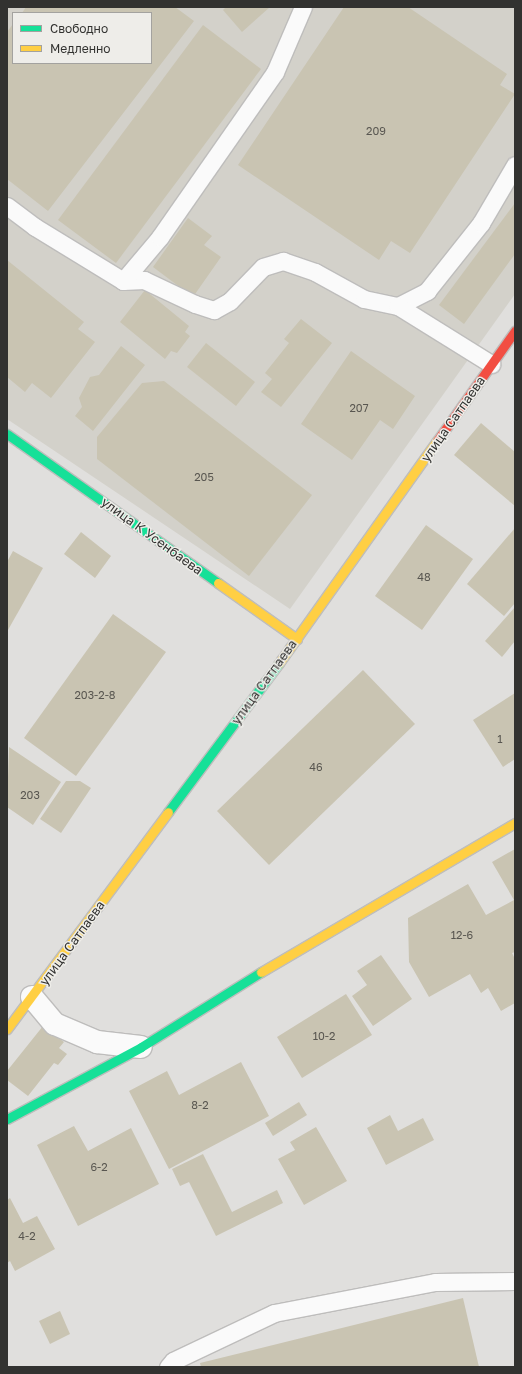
<!DOCTYPE html>
<meta charset="utf-8">
<style>
body{margin:0}
#map{position:relative;width:522px;height:1374px;overflow:hidden;background:#e0dfdd;font-family:"Golos Text",sans-serif}
div>[style]{position:absolute}
[style*='--x']{left:calc(var(--x)*1px);top:calc(var(--y)*1px);width:calc(var(--w)*1px);rotate:calc(var(--a)*1deg)}
.built>*{inset:0;background:#d3d1ca}
.building>*{inset:0;background:#c9c4b2}
.roads{filter:drop-shadow(1px 0 #bebdbc) drop-shadow(-1px 0 #bebdbc) drop-shadow(0 1px #bebdbc) drop-shadow(0 -1px #bebdbc)}
.lane>*{height:17px;margin:-8.5px;padding:0 8.5px;transform-origin:8.5px;border-radius:8.5px;background:#fafafa}
.street>*{height:22px;margin:-11px;padding:0 11px;transform-origin:11px;border-radius:11px;background:#fafafa}
.fast>*{height:9px;margin:-4.5px;padding:0 4.5px;transform-origin:4.5px;border-radius:4.5px;background:#16e098}
.slow>*{height:9px;margin:-4.5px;padding:0 4.5px;transform-origin:4.5px;border-radius:4.5px;background:#ffcf43}
.jam>*{height:9px;margin:-4.5px;padding:0 4.5px;transform-origin:4.5px;border-radius:4.5px;background:#f24e42}
span{translate:-50% -50%;white-space:nowrap;text-align:center;line-height:1.15;-webkit-text-stroke:3px #eeede9;paint-order:stroke}
.number-label{font-size:11px;color:#585650}
.number-label span{-webkit-text-stroke-width:0}
.street-label{font-size:13px;color:#323230}
.frame{position:absolute;inset:0;border:8px solid #323230;pointer-events:none}
.legend{position:absolute;left:12px;top:12px;width:140px;height:52px;box-sizing:border-box;background:#eeede9;border:1px solid #a3a29f;margin:0;padding:5px 7px;list-style:none;font-size:12px;color:#323230}
.legend li{display:flex;align-items:center;gap:8px;height:20px}
.legend b{width:20px;border:1px solid #a3a29f}
</style>
<div id="map">
<div class="built">
<i style="clip-path:polygon(evenodd,7px 7px,515px 7px,515px 294px,290px 609px,7px 419px,7px 7px,13px 13px,151px 13px,151px 63px,13px 63px,13px 13px)"></i>
</div>
<div class="building">
<i style="clip-path:polygon(26px 7px,175px 7px,194px 21px,48px 211px,7px 179px,7px 32px,13px 24px,13px 63px,151px 63px,151px 13px,22px 13px)"></i>
<i style="clip-path:polygon(226px 7px,270px 7px,242px 32px,223px 10px)"></i>
<i style="clip-path:polygon(344px 7px,408px 7px,507px 74px,500px 85px,515px 94px,410px 253px,391px 241px,379px 260px,238px 165px)"></i>
<i style="clip-path:polygon(203px 25px,261px 69px,116px 263px,58px 220px)"></i>
<i style="clip-path:polygon(515px 203px,515px 254px,464px 324px,439px 305px)"></i>
<i style="clip-path:polygon(188px 218px,212px 236px,204px 245px,221px 257px,193px 297px,153px 267px)"></i>
<i style="clip-path:polygon(7px 260px,84px 322px,78px 329px,95px 342px,51px 398px,32px 383px,25px 392px,7px 377px)"></i>
<i style="clip-path:polygon(145px 290px,189px 326px,185px 332px,190px 336px,177px 353px,171px 351px,165px 359px,120px 322px)"></i>
<i style="clip-path:polygon(301px 319px,332px 343px,281px 407px,261px 392px,272px 379px,265px 373px,289px 343px,284px 339px)"></i>
<i style="clip-path:polygon(206px 343px,255px 382px,236px 406px,187px 367px)"></i>
<i style="clip-path:polygon(121px 346px,145px 365px,93px 431px,75px 416px,82px 407px,79px 398px,90px 377px,99px 375px)"></i>
<i style="clip-path:polygon(351px 351px,415px 396px,393px 429px,380px 420px,352px 460px,301px 424px)"></i>
<i style="clip-path:polygon(164px 381px,312px 495px,249px 576px,97px 459px,97px 437px,142px 383px)"></i>
<i style="clip-path:polygon(481px 423px,515px 452px,515px 506px,454px 455px)"></i>
<i style="clip-path:polygon(426px 525px,473px 559px,422px 630px,375px 596px)"></i>
<i style="clip-path:polygon(515px 528px,515px 603px,504px 616px,467px 584px)"></i>
<i style="clip-path:polygon(81px 532px,111px 556px,95px 578px,64px 554px)"></i>
<i style="clip-path:polygon(13px 551px,43px 568px,8px 630px,7px 562px)"></i>
<i style="clip-path:polygon(515px 607px,515px 641px,502px 657px,485px 641px)"></i>
<i style="clip-path:polygon(113px 614px,166px 652px,76px 776px,24px 738px)"></i>
<i style="clip-path:polygon(363px 670px,415px 724px,269px 865px,217px 811px)"></i>
<i style="clip-path:polygon(515px 693px,515px 759px,503px 767px,473px 720px)"></i>
<i style="clip-path:polygon(9px 747px,61px 782px,33px 825px,7px 807px)"></i>
<i style="clip-path:polygon(66px 781px,80px 781px,91px 788px,61px 833px,40px 819px)"></i>
<i style="clip-path:polygon(515px 849px,515px 952px,512px 953px,515px 959px,515px 1003px,501px 1011px,488px 988px,481px 993px,470px 974px,429px 997px,409px 962px,408px 918px,468px 884px,486px 915px,514px 900px,492px 862px)"></i>
<i style="clip-path:polygon(381px 955px,412px 999px,373px 1026px,352px 996px,367px 985px,357px 971px)"></i>
<i style="clip-path:polygon(346px 994px,372px 1035px,302px 1078px,277px 1037px)"></i>
<i style="clip-path:polygon(43px 1026px,64px 1042px,59px 1048px,67px 1054px,58px 1065px,54px 1063px,28px 1096px,7px 1080px,7px 1071px)"></i>
<i style="clip-path:polygon(241px 1062px,269px 1116px,169px 1169px,129px 1091px,167px 1071px,179px 1095px)"></i>
<i style="clip-path:polygon(299px 1102px,307px 1115px,273px 1136px,265px 1123px)"></i>
<i style="clip-path:polygon(390px 1115px,398px 1131px,423px 1118px,434px 1140px,386px 1165px,367px 1128px)"></i>
<i style="clip-path:polygon(74px 1126px,88px 1151px,131px 1128px,159px 1184px,78px 1226px,37px 1145px)"></i>
<i style="clip-path:polygon(316px 1127px,347px 1181px,304px 1205px,278px 1159px,295px 1150px,290px 1142px)"></i>
<i style="clip-path:polygon(203px 1154px,232px 1212px,277px 1190px,283px 1203px,216px 1236px,189px 1182px,180px 1186px,172px 1169px)"></i>
<i style="clip-path:polygon(10px 1198px,23px 1223px,37px 1216px,55px 1249px,15px 1271px,10px 1261px,7px 1263px,7px 1200px)"></i>
<i style="clip-path:polygon(463px 1298px,479px 1367px,201px 1367px,200px 1363px)"></i>
<i style="clip-path:polygon(60px 1311px,70px 1334px,50px 1344px,39px 1321px)"></i>
</div>
<div class="roads">
<div class="lane">
<i style="--x:7;--y:206;--w:35;--a:37"></i>
<i style="--x:35;--y:227;--w:103;--a:31.5"></i>
<i style="--x:123;--y:281;--w:21;--a:-3"></i>
<i style="--x:144;--y:280;--w:56;--a:25.2"></i>
<i style="--x:195;--y:304;--w:20;--a:18"></i>
<i style="--x:214;--y:310;--w:18;--a:-29"></i>
<i style="--x:230;--y:301;--w:47;--a:-45.9"></i>
<i style="--x:263;--y:267;--w:21;--a:-17"></i>
<i style="--x:283;--y:261;--w:34;--a:19"></i>
<i style="--x:315;--y:272;--w:56;--a:28.9"></i>
<i style="--x:364;--y:299;--w:35;--a:12"></i>
<i style="--x:398;--y:306;--w:33;--a:-27"></i>
<i style="--x:427;--y:291;--w:87;--a:-51.5"></i>
<i style="--x:481;--y:223;--w:67;--a:-59.6"></i>
<i style="--x:123;--y:281;--w:57;--a:-49.9"></i>
<i style="--x:160;--y:237;--w:201;--a:-55.1"></i>
<i style="--x:275;--y:72;--w:71;--a:-66.7"></i>
<i style="--x:398;--y:306;--w:110;--a:31.9"></i>
<i style="--x:168;--y:1367;--w:8;--a:-50"></i>
<i style="--x:173;--y:1361;--w:112;--a:-25.4"></i>
<i style="--x:274;--y:1313;--w:164;--a:-10.9"></i>
<i style="--x:435;--y:1282;--w:80;--a:-0.7"></i>
</div>
<div class="street">
<i style="--x:32;--y:997;--w:35;--a:50"></i>
<i style="--x:55;--y:1024;--w:46;--a:23.2"></i>
<i style="--x:97;--y:1042;--w:44;--a:6.5"></i>
</div>
<div class="fast">
<i style="--x:7;--y:434;--w:258;--a:35.2"></i>
<i style="--x:168;--y:812;--w:186;--a:-53.3"></i>
<i style="--x:7;--y:1119;--w:152;--a:-28.2"></i>
<i style="--x:141;--y:1047;--w:142;--a:-32"></i>
</div>
<div class="slow">
<i style="--x:218;--y:583;--w:97;--a:35.3"></i>
<i style="--x:279;--y:663;--w:272;--a:-54.6"></i>
<i style="--x:261;--y:972;--w:294;--a:-30.4"></i>
<i style="--x:7;--y:1029;--w:270;--a:-53.4"></i>
</div>
<div class="jam">
<i style="--x:437;--y:441;--w:135;--a:-54.7"></i>
</div>
</div>
<div class="number-label">
<span style="left:376px;top:131px">209</span>
<span style="left:359px;top:408px">207</span>
<span style="left:204px;top:477px">205</span>
<span style="left:424px;top:577px">48</span>
<span style="left:95px;top:695px">203-2-8</span>
<span style="left:500px;top:739px">1</span>
<span style="left:316px;top:767px">46</span>
<span style="left:30px;top:795px">203</span>
<span style="left:462px;top:935px">12-6</span>
<span style="left:324px;top:1036px">10-2</span>
<span style="left:200px;top:1105px">8-2</span>
<span style="left:99px;top:1167px">6-2</span>
<span style="left:27px;top:1236px">4-2</span>
</div>
<div class="street-label">
<span style="left:453px;top:419px;rotate:-55deg">улица Сатпаева</span>
<span style="left:152px;top:536px;rotate:36deg">улица К Усенбаева</span>
<span style="left:264px;top:682px;rotate:-54deg">улица Сатпаева</span>
<span style="left:72px;top:943px;rotate:-54deg">улица Сатпаева</span>
</div>
<div class="frame"></div>
<ul class="legend">
<li><b style="height:5px;background:#16e098"></b>Свободно</li>
<li><b style="height:5px;background:#ffcf43"></b>Медленно</li>
</ul>
</div>
